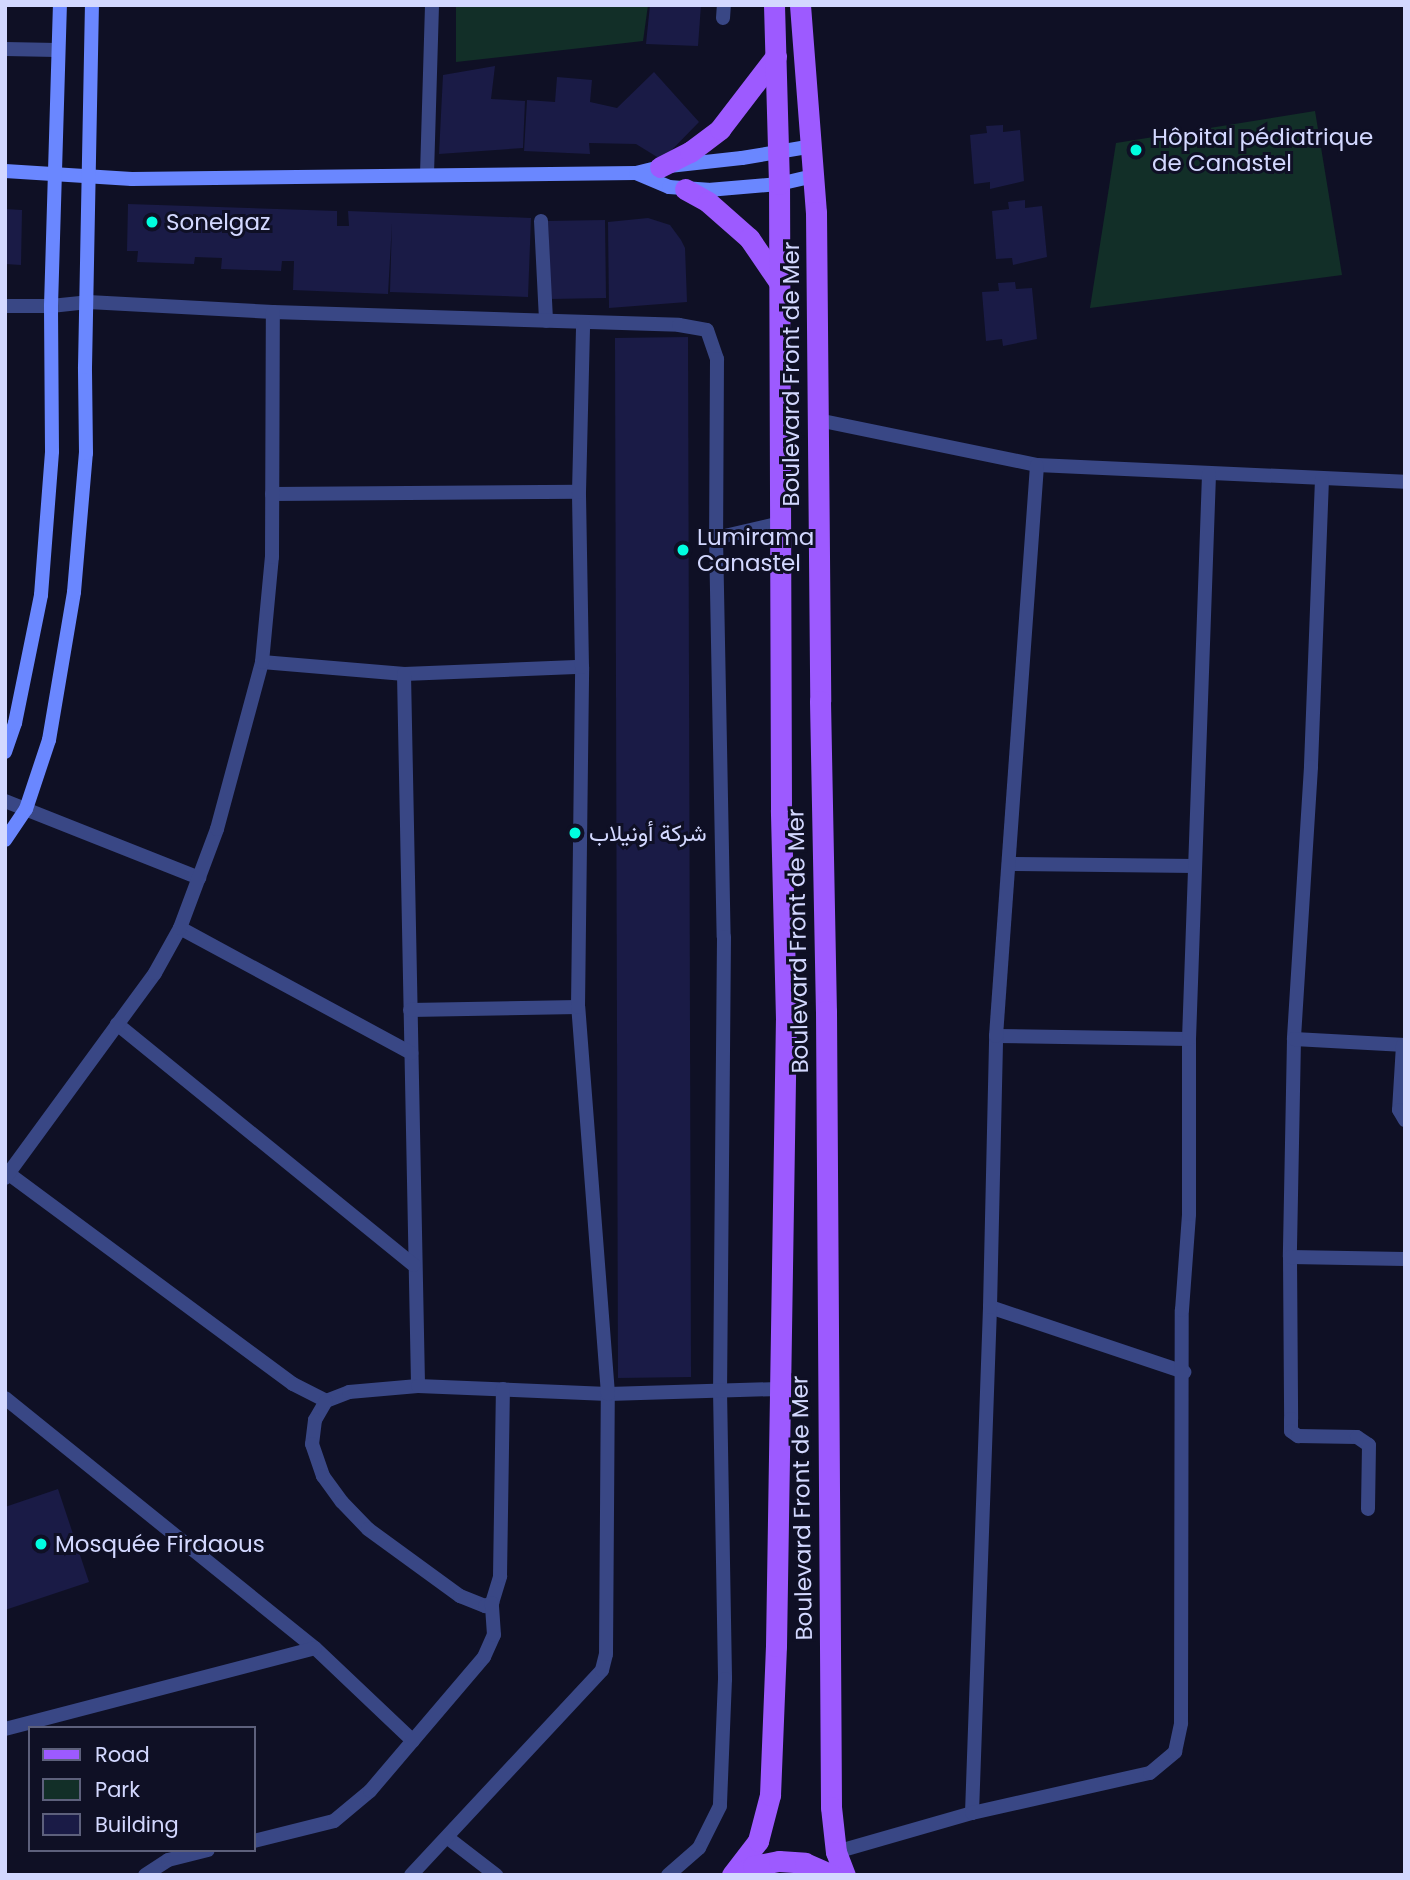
<!DOCTYPE html>
<meta charset="utf-8">
<style>
body{margin:0}
#map{position:relative;width:1410px;height:1880px;overflow:hidden;background:#0f1025;font-family:Poppins,Vazirmatn,sans-serif}
div>[style]{position:absolute}
[style*='--x']{left:calc(var(--x)*1px);top:calc(var(--y)*1px);width:calc(var(--w)*1px);rotate:calc(var(--a)*1deg)}
.green>*{inset:0;background:#122f28}
.building>*{inset:0;background:#1a1b46}
.street>*{height:14px;margin:-7px;padding:0 7px;transform-origin:7px;border-radius:7px;background:#394785}
.secondary>*{height:14px;margin:-7px;padding:0 7px;transform-origin:7px;border-radius:7px;background:#6a87ff}
.primary>*{height:21px;margin:-10.5px;padding:0 10.5px;transform-origin:10.5px;border-radius:10.5px;background:#9d5aff}
.dots>*{width:19px;height:19px;translate:-50% -50%;box-sizing:border-box;border:4px solid #0f1025;border-radius:50%}
span{translate:-50% -50%;white-space:nowrap;text-align:center;line-height:1.15;-webkit-text-stroke:6px #0f1025;paint-order:stroke}
.poi-label{font-size:23px;color:#d3d8ff}
.left{translate:0 -50%;text-align:left}
.street-label{font-size:23px;color:#d3d8ff}
.frame{position:absolute;inset:0;border:7px solid #d3d8ff;pointer-events:none}
.legend{position:absolute;left:28px;top:1726px;width:228px;height:126px;box-sizing:border-box;background:#0f1025;border:2px solid #5d607c;margin:0;padding:9px 12px;list-style:none;font-size:21px;color:#d3d8ff}
.legend li{display:flex;align-items:center;gap:14px;height:35px}
.legend b{width:35px;border:2px solid #5d607c}
</style>
<div id="map">
<div class="green">
<i style="clip-path:polygon(456px 5px,648px 5px,643px 41px,456px 62px)"></i>
<i style="clip-path:polygon(1315px 111px,1342px 275px,1090px 308px,1116px 143px)"></i>
</div>
<div class="building">
<i style="clip-path:polygon(650px 5px,701px 5px,698px 46px,646px 44px)"></i>
<i style="clip-path:polygon(495px 66px,491px 99px,525px 101px,523px 148px,439px 154px,443px 75px)"></i>
<i style="clip-path:polygon(654px 72px,699px 122px,662px 160px,636px 144px,589px 143px,590px 154px,524px 151px,527px 100px,555px 102px,557px 77px,592px 80px,590px 102px,617px 108px)"></i>
<i style="clip-path:polygon(1003px 125px,1003px 132px,1020px 130px,1024px 181px,990px 189px,990px 182px,974px 184px,970px 135px,987px 133px,986px 126px)"></i>
<i style="clip-path:polygon(1025px 200px,1025px 208px,1042px 206px,1047px 257px,1013px 265px,1012px 258px,996px 259px,992px 211px,1009px 209px,1008px 202px)"></i>
<i style="clip-path:polygon(128px 204px,337px 211px,337px 226px,349px 226px,348px 211px,531px 218px,528px 297px,390px 292px,392px 223px,388px 294px,293px 290px,294px 261px,282px 261px,281px 271px,221px 269px,222px 258px,195px 257px,194px 264px,137px 262px,138px 251px,127px 251px)"></i>
<i style="clip-path:polygon(5px 209px,22px 210px,21px 265px,5px 264px)"></i>
<i style="clip-path:polygon(648px 218px,670px 225px,681px 240px,685px 248px,687px 302px,609px 308px,608px 222px)"></i>
<i style="clip-path:polygon(605px 220px,606px 298px,550px 299px,548px 221px)"></i>
<i style="clip-path:polygon(1015px 282px,1016px 289px,1032px 288px,1037px 339px,1003px 346px,1002px 339px,986px 341px,982px 292px,999px 291px,998px 283px)"></i>
<i style="clip-path:polygon(688px 337px,691px 1377px,618px 1378px,615px 338px)"></i>
<i style="clip-path:polygon(58px 1489px,89px 1582px,5px 1610px,5px 1507px)"></i>
</div>
<div class="street">
<i style="--x:723;--y:18;--w:13;--a:-86"></i>
<i style="--x:5;--y:49;--w:52;--a:1.1"></i>
<i style="--x:427;--y:174;--w:169;--a:-88.3"></i>
<i style="--x:541;--y:221;--w:100;--a:87.1"></i>
<i style="--x:5;--y:306;--w:46;--a:0"></i>
<i style="--x:51;--y:306;--w:37;--a:-6"></i>
<i style="--x:88;--y:302;--w:185;--a:3.1"></i>
<i style="--x:273;--y:312;--w:406;--a:1.8"></i>
<i style="--x:679;--y:325;--w:28;--a:10"></i>
<i style="--x:707;--y:330;--w:31;--a:71"></i>
<i style="--x:717;--y:359;--w:179;--a:90.3"></i>
<i style="--x:716;--y:538;--w:399;--a:88.9"></i>
<i style="--x:724;--y:937;--w:453;--a:90.5"></i>
<i style="--x:720;--y:1390;--w:289;--a:89"></i>
<i style="--x:725;--y:1679;--w:127;--a:92.3"></i>
<i style="--x:720;--y:1806;--w:47;--a:116.6"></i>
<i style="--x:699;--y:1848;--w:41;--a:138.9"></i>
<i style="--x:818;--y:420;--w:224;--a:11.6"></i>
<i style="--x:1037;--y:465;--w:368;--a:2.6"></i>
<i style="--x:1322;--y:479;--w:288;--a:92.2"></i>
<i style="--x:1311;--y:767;--w:273;--a:93.6"></i>
<i style="--x:1294;--y:1039;--w:218;--a:91.1"></i>
<i style="--x:1290;--y:1257;--w:162;--a:89.6"></i>
<i style="--x:1291;--y:1419;--w:12;--a:90"></i>
<i style="--x:1291;--y:1431;--w:9;--a:36"></i>
<i style="--x:1298;--y:1436;--w:59;--a:1"></i>
<i style="--x:1357;--y:1437;--w:14;--a:34"></i>
<i style="--x:1369;--y:1445;--w:64;--a:90.9"></i>
<i style="--x:272;--y:494;--w:307;--a:-0.4"></i>
<i style="--x:716;--y:538;--w:67;--a:-13"></i>
<i style="--x:262;--y:662;--w:143;--a:4.8"></i>
<i style="--x:404;--y:674;--w:178;--a:-2.3"></i>
<i style="--x:404;--y:674;--w:712;--a:88.87"></i>
<i style="--x:5;--y:801;--w:209;--a:21.6"></i>
<i style="--x:1009;--y:864;--w:186;--a:0.6"></i>
<i style="--x:180;--y:928;--w:263;--a:28.4"></i>
<i style="--x:410;--y:1010;--w:168;--a:-1"></i>
<i style="--x:117;--y:1024;--w:382;--a:39.1"></i>
<i style="--x:996;--y:1036;--w:193;--a:0.9"></i>
<i style="--x:1294;--y:1039;--w:111;--a:3.1"></i>
<i style="--x:1403;--y:1045;--w:65;--a:93.5"></i>
<i style="--x:1399;--y:1110;--w:12;--a:59"></i>
<i style="--x:9;--y:1174;--w:353;--a:36.5"></i>
<i style="--x:293;--y:1384;--w:37;--a:27"></i>
<i style="--x:326;--y:1401;--w:25;--a:-21"></i>
<i style="--x:349;--y:1392;--w:69;--a:-5"></i>
<i style="--x:418;--y:1386;--w:190;--a:2.4"></i>
<i style="--x:608;--y:1394;--w:172;--a:-1.7"></i>
<i style="--x:5;--y:1178;--w:254;--a:-53.8"></i>
<i style="--x:155;--y:973;--w:51;--a:-60.9"></i>
<i style="--x:180;--y:928;--w:106;--a:-69.5"></i>
<i style="--x:217;--y:829;--w:173;--a:-74.9"></i>
<i style="--x:262;--y:662;--w:105;--a:-84.6"></i>
<i style="--x:272;--y:557;--w:245;--a:-89.8"></i>
<i style="--x:1290;--y:1257;--w:115;--a:1"></i>
<i style="--x:990;--y:1307;--w:205;--a:18.5"></i>
<i style="--x:5;--y:1398;--w:398;--a:38.9"></i>
<i style="--x:315;--y:1648;--w:135;--a:43.5"></i>
<i style="--x:326;--y:1401;--w:22;--a:120"></i>
<i style="--x:315;--y:1420;--w:24;--a:97"></i>
<i style="--x:312;--y:1444;--w:34;--a:71"></i>
<i style="--x:323;--y:1476;--w:32;--a:54"></i>
<i style="--x:342;--y:1502;--w:37;--a:46"></i>
<i style="--x:368;--y:1529;--w:114;--a:36.1"></i>
<i style="--x:460;--y:1596;--w:27;--a:22"></i>
<i style="--x:485;--y:1606;--w:8;--a:-23"></i>
<i style="--x:492;--y:1603;--w:28;--a:-73"></i>
<i style="--x:500;--y:1576;--w:187;--a:-89.1"></i>
<i style="--x:5;--y:1729;--w:320;--a:-14.6"></i>
<i style="--x:972;--y:1813;--w:506;--a:-87.96"></i>
<i style="--x:990;--y:1307;--w:271;--a:-88.7"></i>
<i style="--x:996;--y:1036;--w:572;--a:-85.89"></i>
<i style="--x:448;--y:1838;--w:61;--a:37.6"></i>
<i style="--x:254;--y:1841;--w:82;--a:-14"></i>
<i style="--x:334;--y:1821;--w:47;--a:-39.8"></i>
<i style="--x:370;--y:1791;--w:176;--a:-49.6"></i>
<i style="--x:484;--y:1657;--w:24;--a:-66"></i>
<i style="--x:494;--y:1635;--w:32;--a:-94"></i>
<i style="--x:836;--y:1852;--w:141;--a:-16"></i>
<i style="--x:972;--y:1813;--w:182;--a:-12.7"></i>
<i style="--x:1150;--y:1773;--w:33;--a:-40"></i>
<i style="--x:1175;--y:1752;--w:30;--a:-78"></i>
<i style="--x:1181;--y:1723;--w:413;--a:-89.9"></i>
<i style="--x:1182;--y:1310;--w:96;--a:-85.8"></i>
<i style="--x:1189;--y:1214;--w:175;--a:-90"></i>
<i style="--x:1189;--y:1039;--w:565;--a:-87.97"></i>
<i style="--x:145;--y:1875;--w:27;--a:-33"></i>
<i style="--x:168;--y:1860;--w:41;--a:-14"></i>
<i style="--x:411;--y:1875;--w:280;--a:-47"></i>
<i style="--x:602;--y:1670;--w:16;--a:-76"></i>
<i style="--x:606;--y:1654;--w:260;--a:-89.6"></i>
<i style="--x:608;--y:1394;--w:388;--a:-94.4"></i>
<i style="--x:578;--y:1007;--w:340;--a:-89.3"></i>
<i style="--x:582;--y:667;--w:175;--a:-91"></i>
<i style="--x:579;--y:492;--w:168;--a:-88.6"></i>
</div>
<div class="secondary">
<i style="--x:5;--y:171;--w:127;--a:3.6"></i>
<i style="--x:132;--y:179;--w:504;--a:-0.68"></i>
<i style="--x:636;--y:173;--w:25;--a:-14"></i>
<i style="--x:660;--y:167;--w:82;--a:-6.3"></i>
<i style="--x:742;--y:158;--w:72;--a:-9.6"></i>
<i style="--x:636;--y:173;--w:36;--a:23"></i>
<i style="--x:669;--y:187;--w:39;--a:4"></i>
<i style="--x:708;--y:190;--w:71;--a:-4.8"></i>
<i style="--x:779;--y:184;--w:37;--a:-13"></i>
<i style="--x:5;--y:752;--w:31;--a:-71"></i>
<i style="--x:15;--y:723;--w:131;--a:-78.5"></i>
<i style="--x:41;--y:595;--w:144;--a:-85.6"></i>
<i style="--x:52;--y:451;--w:145;--a:-90.4"></i>
<i style="--x:51;--y:306;--w:301;--a:-88.3"></i>
<i style="--x:5;--y:840;--w:37;--a:-56"></i>
<i style="--x:26;--y:809;--w:73;--a:-71.6"></i>
<i style="--x:49;--y:740;--w:150;--a:-80.4"></i>
<i style="--x:74;--y:592;--w:140;--a:-85.1"></i>
<i style="--x:86;--y:453;--w:86;--a:-90.7"></i>
<i style="--x:85;--y:367;--w:362;--a:-88.9"></i>
</div>
<div class="primary">
<i style="--x:800;--y:5;--w:208;--a:85.6"></i>
<i style="--x:816;--y:212;--w:489;--a:89.5"></i>
<i style="--x:820;--y:701;--w:310;--a:88.9"></i>
<i style="--x:826;--y:1011;--w:796;--a:89.64"></i>
<i style="--x:831;--y:1807;--w:45;--a:83.7"></i>
<i style="--x:836;--y:1852;--w:25;--a:69"></i>
<i style="--x:660;--y:167;--w:34;--a:-27"></i>
<i style="--x:690;--y:152;--w:38;--a:-37"></i>
<i style="--x:720;--y:129;--w:92;--a:-52.5"></i>
<i style="--x:685;--y:189;--w:26;--a:29"></i>
<i style="--x:708;--y:202;--w:55;--a:41.3"></i>
<i style="--x:749;--y:238;--w:53;--a:55.7"></i>
<i style="--x:732;--y:1875;--w:43;--a:-52.6"></i>
<i style="--x:758;--y:1841;--w:48;--a:-75.4"></i>
<i style="--x:770;--y:1795;--w:149;--a:-87.7"></i>
<i style="--x:776;--y:1646;--w:627;--a:-89.09"></i>
<i style="--x:786;--y:1019;--w:209;--a:-91.4"></i>
<i style="--x:781;--y:810;--w:626;--a:-90.18"></i>
<i style="--x:779;--y:184;--w:179;--a:-91.6"></i>
<i style="--x:737;--y:1875;--w:18;--a:-29"></i>
<i style="--x:753;--y:1866;--w:26;--a:-11"></i>
<i style="--x:779;--y:1861;--w:26;--a:4"></i>
<i style="--x:805;--y:1863;--w:30;--a:24"></i>
</div>
<div class="dots">
<i style="left:1136px;top:150px;background:#00fee0"></i>
<i style="left:152px;top:222px;background:#00fee0"></i>
<i style="left:683px;top:550px;background:#00fee0"></i>
<i style="left:575px;top:833px;background:#00fee0"></i>
<i style="left:41px;top:1544px;background:#00fee0"></i>
</div>
<div class="poi-label">
<span class="left" style="left:1152px;top:150px">Hôpital pédiatrique<br>de Canastel</span>
<span class="left" style="left:166px;top:222px">Sonelgaz</span>
<span class="left" style="left:697px;top:550px">Lumirama<br>Canastel</span>
<span class="left" style="left:589px;top:833px">شركة أونيلاب</span>
<span class="left" style="left:55px;top:1544px">Mosquée Firdaous</span>
</div>
<div class="street-label">
<span style="left:791px;top:374px;rotate:-90deg">Boulevard Front de Mer</span>
<span style="left:798px;top:941px;rotate:-91deg">Boulevard Front de Mer</span>
<span style="left:802px;top:1508px;rotate:-91deg">Boulevard Front de Mer</span>
</div>
<div class="frame"></div>
<ul class="legend">
<li><b style="height:9px;background:#9d5aff"></b>Road</li>
<li><b style="height:19px;background:#122f28"></b>Park</li>
<li><b style="height:19px;background:#1a1b46"></b>Building</li>
</ul>
</div>
